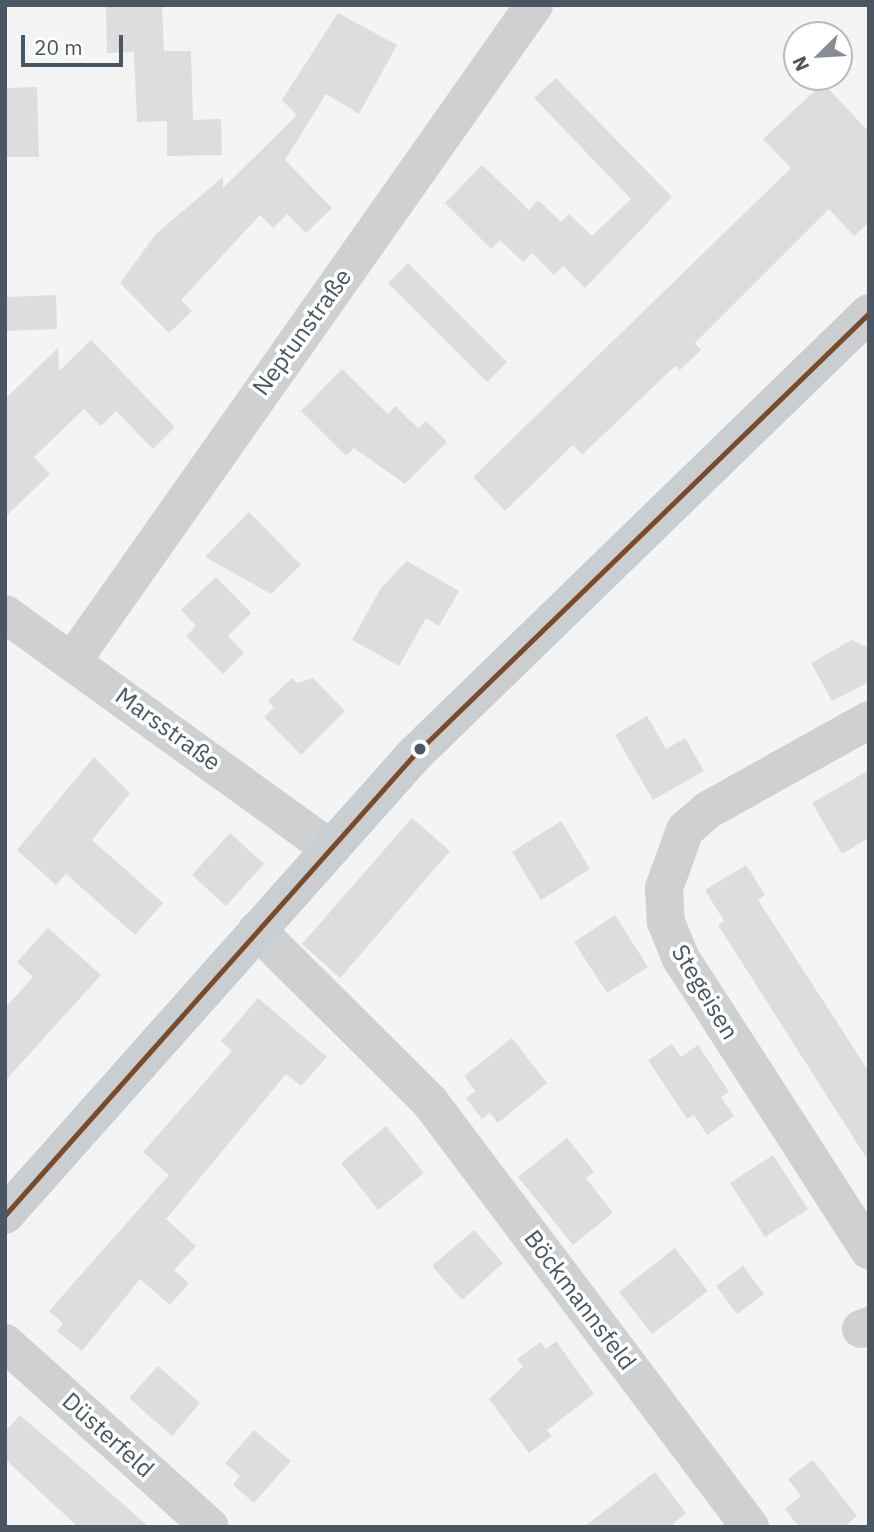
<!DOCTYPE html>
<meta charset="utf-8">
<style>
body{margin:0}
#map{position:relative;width:874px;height:1532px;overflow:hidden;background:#f4f4f4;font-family:"IBM Plex Sans",sans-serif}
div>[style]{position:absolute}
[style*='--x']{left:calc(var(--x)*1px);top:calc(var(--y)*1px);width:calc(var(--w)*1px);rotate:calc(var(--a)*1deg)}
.building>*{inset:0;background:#ddddde}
.minor>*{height:38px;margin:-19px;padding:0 19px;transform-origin:19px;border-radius:19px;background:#ced0d2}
.major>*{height:38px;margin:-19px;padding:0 19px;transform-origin:19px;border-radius:19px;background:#caced1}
.bus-1>*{height:5px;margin:-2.5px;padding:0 2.5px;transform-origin:2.5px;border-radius:2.5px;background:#7a4b2a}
.dots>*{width:19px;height:19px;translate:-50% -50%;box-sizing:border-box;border:4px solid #fff;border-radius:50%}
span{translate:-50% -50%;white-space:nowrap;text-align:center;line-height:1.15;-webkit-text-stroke:7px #fff;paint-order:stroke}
.street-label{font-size:24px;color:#4a5661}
.frame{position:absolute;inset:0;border:7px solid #4a5661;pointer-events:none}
.north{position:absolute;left:783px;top:21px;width:70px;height:70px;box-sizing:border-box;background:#fff;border:2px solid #b7bbc0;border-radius:50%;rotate:246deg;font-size:19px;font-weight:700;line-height:28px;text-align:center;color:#4a5661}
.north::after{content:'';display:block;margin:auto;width:24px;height:32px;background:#868d94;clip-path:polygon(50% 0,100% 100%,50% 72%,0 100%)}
.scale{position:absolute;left:21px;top:35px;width:102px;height:32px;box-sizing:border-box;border:4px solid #4a5661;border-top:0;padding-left:9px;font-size:21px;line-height:24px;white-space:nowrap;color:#4a5661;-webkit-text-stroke:5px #fff;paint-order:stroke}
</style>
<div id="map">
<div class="building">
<i style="clip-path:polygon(106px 5px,162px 5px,164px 51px,191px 51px,193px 120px,221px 119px,222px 155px,167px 156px,167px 121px,137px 122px,134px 52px,107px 53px)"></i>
<i style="clip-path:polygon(338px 13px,397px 45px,359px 114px,326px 94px,285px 160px,332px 208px,306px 233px,287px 214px,273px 228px,260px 215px,181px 300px,192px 311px,169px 333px,120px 283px,156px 234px,223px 177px,223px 188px,297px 115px,282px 100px)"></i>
<i style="clip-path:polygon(556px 78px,672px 197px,585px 288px,563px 266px,554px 275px,532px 253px,523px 262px,500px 240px,491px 249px,445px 203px,482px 165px,529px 210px,538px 200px,561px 222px,569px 214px,592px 236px,631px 199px,534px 98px)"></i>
<i style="clip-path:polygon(823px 83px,869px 132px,869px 222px,854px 236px,829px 209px,695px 343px,701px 350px,680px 370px,675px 366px,582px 455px,573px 445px,505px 511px,473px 477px,791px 168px,763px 139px)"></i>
<i style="clip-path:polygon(37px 87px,39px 157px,5px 157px,5px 88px)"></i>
<i style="clip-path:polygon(408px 263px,507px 362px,487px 382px,388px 283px)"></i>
<i style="clip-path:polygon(56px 295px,57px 329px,5px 331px,5px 297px)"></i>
<i style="clip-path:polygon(91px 340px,175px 427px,153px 449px,116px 411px,101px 426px,84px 409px,34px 457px,50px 474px,5px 517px,5px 399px,58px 348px,59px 371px)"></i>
<i style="clip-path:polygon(342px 369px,388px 414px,395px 406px,418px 428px,426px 421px,447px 442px,405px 484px,354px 448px,346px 456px,301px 411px)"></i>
<i style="clip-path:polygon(249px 512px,301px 565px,271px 594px,205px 557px)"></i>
<i style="clip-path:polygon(407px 561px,459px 591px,439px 626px,426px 618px,399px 666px,352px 640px,381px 588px)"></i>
<i style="clip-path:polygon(216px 577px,251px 613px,228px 636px,244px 653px,223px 674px,186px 636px,196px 626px,181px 610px)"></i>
<i style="clip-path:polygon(852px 640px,869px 648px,869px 682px,832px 701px,811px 663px)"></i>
<i style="clip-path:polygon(292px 678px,297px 683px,313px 678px,345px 711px,301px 755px,264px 717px,274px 707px,268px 701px)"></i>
<i style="clip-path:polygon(647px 716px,666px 749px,685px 738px,704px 771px,653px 800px,615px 735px)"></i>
<i style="clip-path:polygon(94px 757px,130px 793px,92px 840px,163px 903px,135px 935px,66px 874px,56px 885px,17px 850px)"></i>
<i style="clip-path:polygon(869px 770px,869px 838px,842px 854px,812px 803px)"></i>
<i style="clip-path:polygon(412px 818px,450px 851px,340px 978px,302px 944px)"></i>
<i style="clip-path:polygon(561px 821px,590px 869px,541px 900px,512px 852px)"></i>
<i style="clip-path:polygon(230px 833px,264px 864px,226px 906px,192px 875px)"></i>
<i style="clip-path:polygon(746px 865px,765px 895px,758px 900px,869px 1072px,869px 1162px,718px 925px,724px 921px,705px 890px)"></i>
<i style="clip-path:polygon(615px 915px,648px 967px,607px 993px,574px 942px)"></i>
<i style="clip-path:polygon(48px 928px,101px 975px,5px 1081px,5px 1008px,33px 977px,17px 962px)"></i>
<i style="clip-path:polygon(258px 998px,327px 1057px,301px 1086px,286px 1074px,166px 1219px,196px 1246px,174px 1270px,189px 1283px,170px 1305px,140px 1279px,82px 1351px,57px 1331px,63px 1323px,49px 1311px,169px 1175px,143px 1152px,232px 1051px,221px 1041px)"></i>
<i style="clip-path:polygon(512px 1038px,547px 1083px,498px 1123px,490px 1113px,482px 1119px,466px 1098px,475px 1091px,464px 1076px)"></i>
<i style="clip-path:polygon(672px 1044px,681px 1057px,698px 1045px,729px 1092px,721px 1097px,734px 1116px,707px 1135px,694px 1115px,687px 1119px,648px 1060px)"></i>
<i style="clip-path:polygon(386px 1126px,424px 1173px,378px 1210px,341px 1163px)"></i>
<i style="clip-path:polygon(567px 1138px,594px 1172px,586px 1178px,613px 1213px,573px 1245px,518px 1177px)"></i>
<i style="clip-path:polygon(773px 1155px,808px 1209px,765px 1237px,730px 1183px)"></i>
<i style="clip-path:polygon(474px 1230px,503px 1263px,462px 1300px,432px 1266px)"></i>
<i style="clip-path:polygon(675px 1248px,708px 1291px,652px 1334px,619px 1292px)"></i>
<i style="clip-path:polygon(743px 1266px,764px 1294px,737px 1314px,716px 1286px)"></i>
<i style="clip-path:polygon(556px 1341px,594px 1394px,547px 1430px,552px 1436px,529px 1453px,489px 1399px,523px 1367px,517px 1359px,541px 1342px,546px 1349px)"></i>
<i style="clip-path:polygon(158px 1366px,200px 1403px,172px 1436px,129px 1398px)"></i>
<i style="clip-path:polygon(20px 1415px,91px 1476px,149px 1527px,78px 1527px,5px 1459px,5px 1432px)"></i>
<i style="clip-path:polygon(254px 1430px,291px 1461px,254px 1503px,233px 1485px,240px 1476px,225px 1463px)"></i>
<i style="clip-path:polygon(813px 1460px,857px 1516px,844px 1527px,799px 1527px,785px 1509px,801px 1496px,788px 1479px)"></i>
<i style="clip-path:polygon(655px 1472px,686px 1513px,669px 1527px,584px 1527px)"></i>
</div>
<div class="minor">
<i style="--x:5;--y:614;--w:400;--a:35.8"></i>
<i style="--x:73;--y:660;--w:801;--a:-54.86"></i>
<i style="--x:869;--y:720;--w:184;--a:150.8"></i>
<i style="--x:708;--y:810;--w:30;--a:139"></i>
<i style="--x:685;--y:830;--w:62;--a:109.9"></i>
<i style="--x:664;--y:888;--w:34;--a:87"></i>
<i style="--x:666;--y:922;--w:38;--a:68"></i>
<i style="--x:680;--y:957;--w:349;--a:57.2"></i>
<i style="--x:257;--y:930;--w:244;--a:44.8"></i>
<i style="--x:430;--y:1102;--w:532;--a:53.02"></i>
<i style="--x:861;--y:1329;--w:9;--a:-21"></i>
<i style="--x:5;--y:1343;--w:275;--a:41.9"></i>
</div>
<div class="major">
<i style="--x:5;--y:1215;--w:613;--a:-48.37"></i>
<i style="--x:412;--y:757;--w:637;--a:-44.17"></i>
</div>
<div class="bus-1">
<i style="--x:5;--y:1215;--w:613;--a:-48.37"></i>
<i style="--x:412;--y:757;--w:637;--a:-44.17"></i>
</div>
<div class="dots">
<i style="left:420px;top:749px;background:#4a5661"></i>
</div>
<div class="street-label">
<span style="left:302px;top:332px;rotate:-54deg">Neptunstraße</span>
<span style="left:168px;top:729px;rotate:36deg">Marsstraße</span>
<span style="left:705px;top:992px;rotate:59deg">Stegeisen</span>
<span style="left:580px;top:1300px;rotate:53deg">Böckmannsfeld</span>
<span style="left:108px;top:1435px;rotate:42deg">Düsterfeld</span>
</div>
<div class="frame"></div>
<div class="north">N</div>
<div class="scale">20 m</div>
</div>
